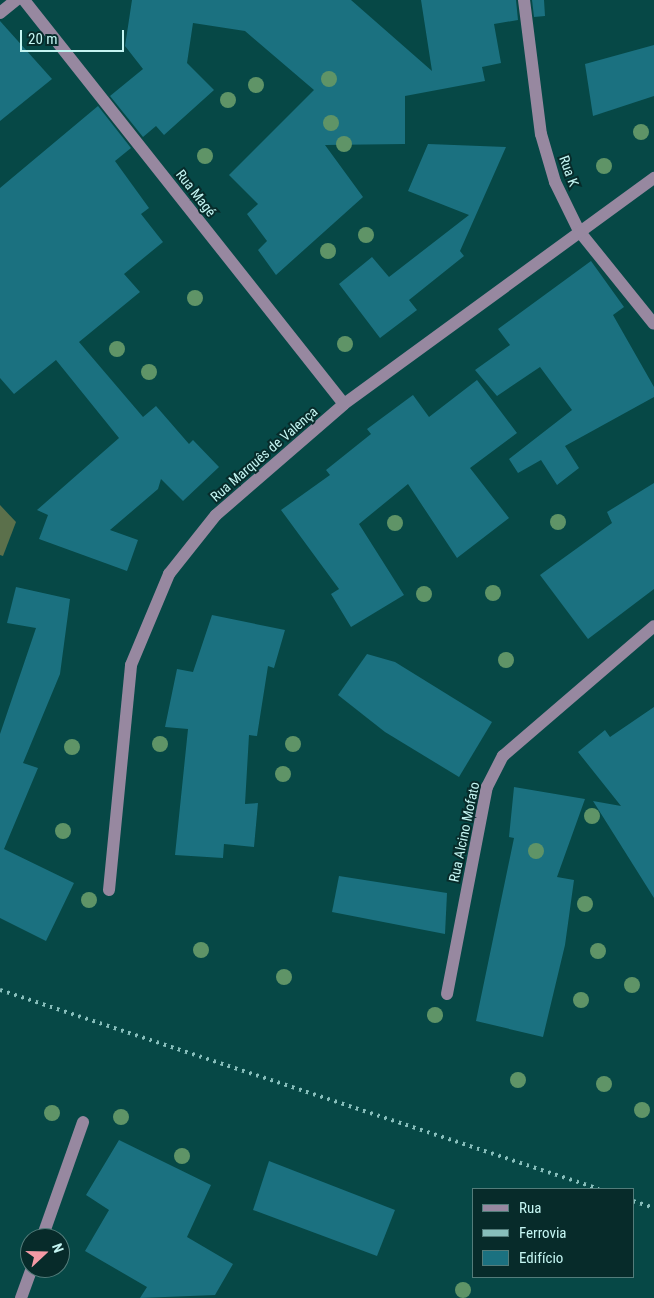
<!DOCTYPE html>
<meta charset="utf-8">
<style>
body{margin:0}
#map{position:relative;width:654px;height:1298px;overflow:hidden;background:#064846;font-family:"Roboto Condensed",sans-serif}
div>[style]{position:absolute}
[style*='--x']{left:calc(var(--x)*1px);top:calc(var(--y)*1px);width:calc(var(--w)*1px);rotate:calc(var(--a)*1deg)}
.green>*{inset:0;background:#5b704b}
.building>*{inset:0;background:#1b7180}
.minor>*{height:12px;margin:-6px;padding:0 6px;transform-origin:6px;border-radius:6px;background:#9788a0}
.rail>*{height:4px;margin-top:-2px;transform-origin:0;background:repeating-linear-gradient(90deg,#87bebb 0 2.5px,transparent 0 7.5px)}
.trees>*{width:16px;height:16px;margin:-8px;border-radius:50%;background:#5f9467}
span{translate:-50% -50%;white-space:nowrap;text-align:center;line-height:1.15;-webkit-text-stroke:4px #072b2a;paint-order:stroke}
.street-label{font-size:14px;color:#c4f5f2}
.legend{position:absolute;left:472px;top:1188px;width:162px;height:90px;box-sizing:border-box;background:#072b2a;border:1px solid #537c7a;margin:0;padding:6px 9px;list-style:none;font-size:15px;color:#c4f5f2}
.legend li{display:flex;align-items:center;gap:10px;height:25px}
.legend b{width:25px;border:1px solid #537c7a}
.north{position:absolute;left:20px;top:1228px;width:50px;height:50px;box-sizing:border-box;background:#072b2a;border:1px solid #537c7a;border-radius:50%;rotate:69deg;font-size:14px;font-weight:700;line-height:20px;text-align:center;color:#c4f5f2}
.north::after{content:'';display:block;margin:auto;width:18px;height:22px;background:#f49aa5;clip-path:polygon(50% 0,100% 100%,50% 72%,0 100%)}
.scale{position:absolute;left:20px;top:30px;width:104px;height:22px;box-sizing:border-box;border:2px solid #c4f5f2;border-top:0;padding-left:6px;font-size:15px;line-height:18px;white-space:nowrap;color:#c4f5f2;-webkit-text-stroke:4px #072b2a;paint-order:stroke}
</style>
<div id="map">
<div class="green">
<i style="clip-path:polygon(0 505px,16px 522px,3px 556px,0 555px)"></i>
</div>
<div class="building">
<i style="clip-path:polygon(132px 0,351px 0,432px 71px,421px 0,516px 0,518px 20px,494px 24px,501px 63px,482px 67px,485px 81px,405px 96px,405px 144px,325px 145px,363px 197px,276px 275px,258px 250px,267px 241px,247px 214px,258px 204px,229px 175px,314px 90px,245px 31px,193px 23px,187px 63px,214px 90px,164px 135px,156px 126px,143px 137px,110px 96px,143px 69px,125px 46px)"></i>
<i style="clip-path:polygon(532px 0,544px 0,545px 16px,534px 17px)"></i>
<i style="clip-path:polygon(0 21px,52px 79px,0 121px)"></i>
<i style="clip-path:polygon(654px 45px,654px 96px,593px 116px,585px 64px)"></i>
<i style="clip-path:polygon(98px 106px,131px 148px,115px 161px,149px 208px,141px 214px,163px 242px,124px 274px,140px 292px,79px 342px,143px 417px,156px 406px,189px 444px,193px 440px,219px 467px,183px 501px,161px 479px,158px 489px,110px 530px,138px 540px,127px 571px,39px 539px,48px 515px,37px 510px,119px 438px,56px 360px,14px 394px,0 378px,0 188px)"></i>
<i style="clip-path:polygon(428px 144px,506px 147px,460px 251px,464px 256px,409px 300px,417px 310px,380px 338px,339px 284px,372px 257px,389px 277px,469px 215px,408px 191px)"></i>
<i style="clip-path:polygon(591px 261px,624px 307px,613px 315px,654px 387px,654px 397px,565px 446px,579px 468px,557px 485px,541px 460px,518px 473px,509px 459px,572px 410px,540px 367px,497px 396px,475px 370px,510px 345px,498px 329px)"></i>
<i style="clip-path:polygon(477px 380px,517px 433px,470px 468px,509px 518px,457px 558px,408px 484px,359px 524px,404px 595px,351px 627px,331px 594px,339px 589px,281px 510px,330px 475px,326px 470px,371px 434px,367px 429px,413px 395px,429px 417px)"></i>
<i style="clip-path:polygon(654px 483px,654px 589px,588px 639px,540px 575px,612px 523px,607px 512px)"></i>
<i style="clip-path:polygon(16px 587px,70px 599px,60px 674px,23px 763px,38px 768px,4px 849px,74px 883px,46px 941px,0 918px,0 734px,36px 628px,7px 623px)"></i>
<i style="clip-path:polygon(212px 615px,285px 630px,274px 668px,268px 666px,257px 736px,249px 735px,245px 804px,258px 803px,254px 847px,224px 844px,223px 858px,175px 855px,188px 729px,165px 727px,177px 669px,193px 672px)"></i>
<i style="clip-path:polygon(367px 654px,395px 662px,492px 722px,459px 777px,385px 732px,338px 695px)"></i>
<i style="clip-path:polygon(654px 707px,654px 898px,593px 801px,621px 806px,578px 752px,605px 730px,610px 737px)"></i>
<i style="clip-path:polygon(514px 787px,585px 799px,557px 877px,574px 880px,565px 945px,543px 1037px,476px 1021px,514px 838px,509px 837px)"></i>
<i style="clip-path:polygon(339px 876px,447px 893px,445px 934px,332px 912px)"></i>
<i style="clip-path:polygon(119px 1140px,211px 1185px,187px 1237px,233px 1264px,215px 1295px,140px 1298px,147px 1287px,85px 1251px,109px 1210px,86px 1195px)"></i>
<i style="clip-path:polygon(269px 1161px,395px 1210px,377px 1256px,253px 1210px)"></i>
</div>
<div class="minor">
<i style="--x:24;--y:0;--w:515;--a:51.62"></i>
<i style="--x:524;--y:0;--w:135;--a:82.8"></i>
<i style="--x:541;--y:134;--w:50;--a:73.7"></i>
<i style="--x:555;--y:182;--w:55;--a:63.9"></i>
<i style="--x:579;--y:231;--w:119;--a:51.1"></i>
<i style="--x:0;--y:13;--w:21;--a:-39"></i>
<i style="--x:109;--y:890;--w:226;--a:-84.4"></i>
<i style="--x:131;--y:665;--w:99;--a:-67.3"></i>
<i style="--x:169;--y:574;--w:75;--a:-51.5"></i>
<i style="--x:216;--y:515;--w:169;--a:-40.9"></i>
<i style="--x:344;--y:404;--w:384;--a:-36.1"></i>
<i style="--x:447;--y:994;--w:211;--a:-79.1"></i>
<i style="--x:487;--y:787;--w:35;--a:-63"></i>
<i style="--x:503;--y:756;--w:199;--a:-40.7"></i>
<i style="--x:42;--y:1238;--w:123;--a:-70.5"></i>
<i style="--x:21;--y:1298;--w:32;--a:-70"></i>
</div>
<div class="rail">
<i style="--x:0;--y:990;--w:631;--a:18.38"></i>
<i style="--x:633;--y:1201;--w:22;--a:18"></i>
</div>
<div class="trees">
<i style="left:329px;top:79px"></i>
<i style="left:256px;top:85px"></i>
<i style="left:228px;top:100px"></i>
<i style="left:331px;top:123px"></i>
<i style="left:641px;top:132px"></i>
<i style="left:344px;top:144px"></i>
<i style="left:205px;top:156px"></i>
<i style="left:604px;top:166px"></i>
<i style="left:366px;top:235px"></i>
<i style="left:328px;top:251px"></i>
<i style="left:195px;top:298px"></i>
<i style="left:345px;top:344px"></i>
<i style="left:117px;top:349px"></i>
<i style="left:149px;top:372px"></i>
<i style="left:558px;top:522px"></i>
<i style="left:395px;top:523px"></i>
<i style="left:493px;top:593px"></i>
<i style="left:424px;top:594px"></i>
<i style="left:506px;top:660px"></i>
<i style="left:160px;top:744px"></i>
<i style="left:293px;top:744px"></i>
<i style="left:72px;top:747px"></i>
<i style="left:283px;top:774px"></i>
<i style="left:592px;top:816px"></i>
<i style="left:63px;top:831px"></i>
<i style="left:536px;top:851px"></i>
<i style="left:89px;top:900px"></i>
<i style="left:585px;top:904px"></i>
<i style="left:201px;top:950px"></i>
<i style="left:598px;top:951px"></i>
<i style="left:284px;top:977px"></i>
<i style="left:632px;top:985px"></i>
<i style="left:581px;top:1000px"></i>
<i style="left:435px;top:1015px"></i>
<i style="left:518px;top:1080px"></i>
<i style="left:604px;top:1084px"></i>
<i style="left:642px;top:1110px"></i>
<i style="left:52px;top:1113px"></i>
<i style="left:121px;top:1117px"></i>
<i style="left:182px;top:1156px"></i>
<i style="left:463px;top:1290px"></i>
</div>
<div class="street-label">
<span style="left:569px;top:171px;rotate:70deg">Rua K</span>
<span style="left:196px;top:193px;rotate:52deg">Rua Magé</span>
<span style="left:264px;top:454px;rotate:-41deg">Rua Marquês de Valença</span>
<span style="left:464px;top:832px;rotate:-78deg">Rua Alcino Mofato</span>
</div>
<ul class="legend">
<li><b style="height:6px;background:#9788a0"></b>Rua</li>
<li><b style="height:6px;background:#87bebb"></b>Ferrovia</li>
<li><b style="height:14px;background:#1b7180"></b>Edifício</li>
</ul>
<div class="north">N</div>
<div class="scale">20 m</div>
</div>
